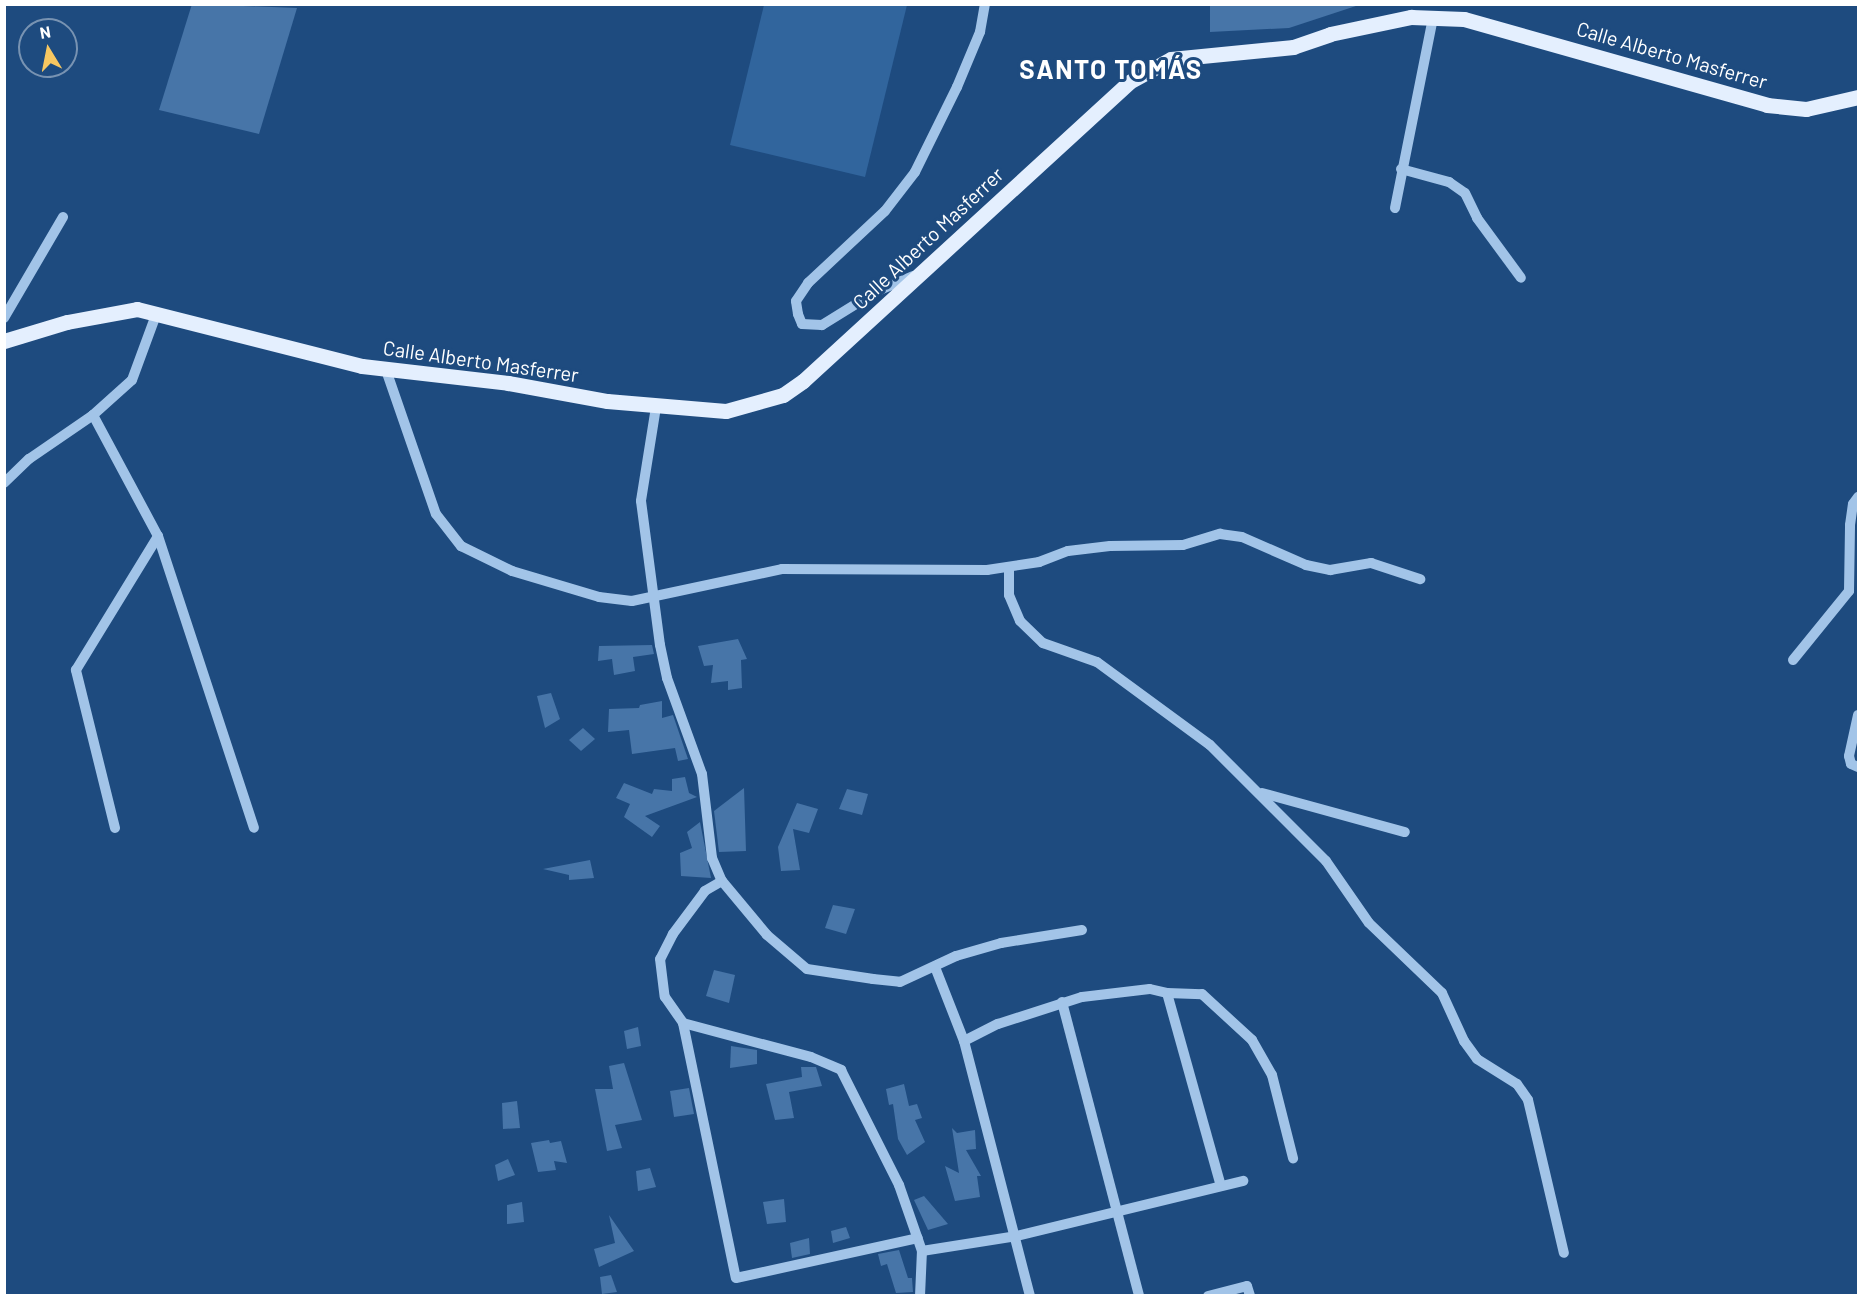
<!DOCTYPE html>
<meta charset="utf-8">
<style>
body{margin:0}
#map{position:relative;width:1863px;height:1300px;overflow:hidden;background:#1e4b7f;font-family:Barlow,sans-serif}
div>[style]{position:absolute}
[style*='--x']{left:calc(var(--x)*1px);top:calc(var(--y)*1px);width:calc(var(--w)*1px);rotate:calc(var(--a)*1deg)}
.green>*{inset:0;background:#31659d}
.building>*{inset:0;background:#4775a8}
.minor>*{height:10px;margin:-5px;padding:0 5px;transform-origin:5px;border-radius:5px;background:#a2c4e8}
.major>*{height:15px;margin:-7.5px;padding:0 7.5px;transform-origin:7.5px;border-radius:7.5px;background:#e4effe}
span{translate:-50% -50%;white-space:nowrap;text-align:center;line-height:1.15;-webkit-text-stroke:6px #1e4b7f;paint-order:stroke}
.street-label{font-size:20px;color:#fff}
.district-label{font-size:26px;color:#fff;font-weight:700;letter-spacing:1.5px}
.frame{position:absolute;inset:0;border:6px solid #fff;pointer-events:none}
.north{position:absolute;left:18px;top:18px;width:60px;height:60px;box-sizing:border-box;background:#1e4b7f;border:2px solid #7893b2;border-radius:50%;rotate:350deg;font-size:16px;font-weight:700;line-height:24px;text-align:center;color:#fff}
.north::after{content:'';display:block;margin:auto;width:21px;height:27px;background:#f7c761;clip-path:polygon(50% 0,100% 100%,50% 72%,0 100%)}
</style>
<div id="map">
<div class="green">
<i style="clip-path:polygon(764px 5px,907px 5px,865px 177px,730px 145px)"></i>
</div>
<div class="building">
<i style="clip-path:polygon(192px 4px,297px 8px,259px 134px,159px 110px)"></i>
<i style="clip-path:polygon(1210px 4px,1359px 4px,1359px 5px,1289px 28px,1210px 32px)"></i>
<i style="clip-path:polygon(738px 639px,747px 659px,741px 660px,742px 688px,728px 690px,728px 681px,711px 683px,713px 665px,704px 666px,698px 646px)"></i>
<i style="clip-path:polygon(652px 645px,654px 654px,633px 657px,635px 671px,614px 675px,612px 659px,598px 661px,599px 646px)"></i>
<i style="clip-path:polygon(551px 693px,560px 719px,545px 728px,537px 696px)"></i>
<i style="clip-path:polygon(662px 701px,662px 718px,673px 715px,688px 759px,678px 761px,675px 748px,632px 754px,629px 730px,608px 732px,609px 709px,639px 708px,640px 705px)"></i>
<i style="clip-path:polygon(583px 728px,595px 739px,581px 751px,569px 740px)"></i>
<i style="clip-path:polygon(685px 777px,689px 793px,697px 797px,645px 816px,660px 826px,652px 837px,624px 817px,630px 804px,616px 798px,624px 783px,652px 794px,654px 789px,672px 791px,672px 779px)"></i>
<i style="clip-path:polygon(744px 788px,746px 851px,719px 852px,714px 811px)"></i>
<i style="clip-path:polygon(847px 789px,868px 794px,862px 815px,839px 809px)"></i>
<i style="clip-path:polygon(797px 803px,818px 809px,809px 833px,793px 829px,800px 870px,781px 871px,778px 847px)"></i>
<i style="clip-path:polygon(700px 822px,711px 878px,681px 876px,680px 853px,692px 848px,687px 832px)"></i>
<i style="clip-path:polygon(590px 860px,594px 878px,569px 880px,569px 875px,543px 869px)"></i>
<i style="clip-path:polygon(833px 905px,855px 909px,846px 934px,825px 928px)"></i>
<i style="clip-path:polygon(714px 970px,735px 975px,729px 1003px,706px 996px)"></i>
<i style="clip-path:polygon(638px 1027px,641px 1046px,627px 1049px,624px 1031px)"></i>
<i style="clip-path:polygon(731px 1046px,757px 1050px,757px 1064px,730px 1068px)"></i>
<i style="clip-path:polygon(624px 1063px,642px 1120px,615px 1125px,622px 1148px,607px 1151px,595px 1089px,613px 1089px,609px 1066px)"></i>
<i style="clip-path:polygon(801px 1067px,816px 1067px,822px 1086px,789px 1092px,794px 1118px,775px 1120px,766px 1084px,802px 1077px)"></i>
<i style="clip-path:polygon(904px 1084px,909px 1106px,917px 1104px,922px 1118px,915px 1120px,925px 1142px,907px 1155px,898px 1139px,893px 1104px,889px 1105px,886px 1089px)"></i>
<i style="clip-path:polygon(689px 1088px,694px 1114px,674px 1117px,670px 1091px)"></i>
<i style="clip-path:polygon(517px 1101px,520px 1128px,503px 1129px,502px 1103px)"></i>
<i style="clip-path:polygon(952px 1128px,957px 1133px,975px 1130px,976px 1149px,966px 1150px,981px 1176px,977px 1176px,980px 1197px,955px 1201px,945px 1166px,959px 1173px)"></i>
<i style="clip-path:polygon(549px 1140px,550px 1143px,561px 1141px,567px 1163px,554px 1161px,556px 1170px,538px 1172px,531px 1143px)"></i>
<i style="clip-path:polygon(508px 1159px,515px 1175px,498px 1181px,495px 1165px)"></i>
<i style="clip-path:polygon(650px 1168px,656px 1187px,638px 1191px,636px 1171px)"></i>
<i style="clip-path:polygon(924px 1196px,948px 1224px,928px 1230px,914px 1200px)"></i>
<i style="clip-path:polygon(784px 1199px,786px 1222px,767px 1224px,763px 1202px)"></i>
<i style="clip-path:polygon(522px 1202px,524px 1222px,507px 1224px,507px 1205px)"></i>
<i style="clip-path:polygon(609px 1215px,634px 1251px,599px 1267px,594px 1249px,615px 1243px)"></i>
<i style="clip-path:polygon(846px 1227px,850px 1238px,833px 1243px,831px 1231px)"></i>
<i style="clip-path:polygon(809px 1238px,810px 1254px,792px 1258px,790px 1243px)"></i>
<i style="clip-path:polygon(899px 1250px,908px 1278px,912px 1278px,913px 1292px,896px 1293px,887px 1264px,881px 1266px,878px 1254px)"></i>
<i style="clip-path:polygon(611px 1275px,617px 1292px,602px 1294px,600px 1277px)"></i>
</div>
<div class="minor">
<i style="--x:1401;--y:169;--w:50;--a:15.2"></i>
<i style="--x:1449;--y:182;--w:19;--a:35"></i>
<i style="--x:1465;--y:193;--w:28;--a:64"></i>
<i style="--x:1477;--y:218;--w:74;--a:53.7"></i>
<i style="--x:1395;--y:208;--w:195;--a:-78.7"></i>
<i style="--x:913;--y:276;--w:39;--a:157"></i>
<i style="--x:877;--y:291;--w:65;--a:148.3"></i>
<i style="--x:822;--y:325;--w:20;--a:-177"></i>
<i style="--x:802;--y:324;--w:11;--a:-112"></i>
<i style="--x:798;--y:314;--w:13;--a:-99"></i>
<i style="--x:796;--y:301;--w:22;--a:-56"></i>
<i style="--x:808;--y:283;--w:105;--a:-43.1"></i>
<i style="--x:885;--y:211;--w:49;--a:-52.4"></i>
<i style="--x:915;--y:172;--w:95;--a:-63.7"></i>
<i style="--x:957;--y:87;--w:60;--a:-67.3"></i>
<i style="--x:980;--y:32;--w:28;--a:-80"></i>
<i style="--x:4;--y:318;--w:117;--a:-59.7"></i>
<i style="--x:386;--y:370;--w:152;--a:70.9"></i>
<i style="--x:436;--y:514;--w:41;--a:52"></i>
<i style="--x:461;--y:546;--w:57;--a:26.1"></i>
<i style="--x:512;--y:571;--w:91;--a:16.6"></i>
<i style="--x:599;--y:597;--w:33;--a:7"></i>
<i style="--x:632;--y:601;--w:153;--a:-12"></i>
<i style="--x:782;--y:569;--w:205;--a:0.3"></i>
<i style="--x:987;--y:570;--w:53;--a:-8.7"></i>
<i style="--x:1039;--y:562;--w:31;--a:-21"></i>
<i style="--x:1068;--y:551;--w:42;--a:-6.8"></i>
<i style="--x:1110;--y:546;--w:73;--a:-0.8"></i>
<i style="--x:1183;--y:545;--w:39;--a:-17"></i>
<i style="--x:1220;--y:534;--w:22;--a:8"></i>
<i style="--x:1242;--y:537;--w:70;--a:23.6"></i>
<i style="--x:1306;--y:565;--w:25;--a:12"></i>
<i style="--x:1330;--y:570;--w:42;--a:-9.7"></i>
<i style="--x:1371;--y:563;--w:52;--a:18.1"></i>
<i style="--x:656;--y:407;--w:95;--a:99.1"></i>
<i style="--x:641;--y:501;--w:145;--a:82.5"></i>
<i style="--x:660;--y:645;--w:34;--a:78"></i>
<i style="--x:667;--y:678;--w:102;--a:70"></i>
<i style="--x:702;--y:774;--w:85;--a:83.2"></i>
<i style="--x:712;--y:858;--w:25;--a:67"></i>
<i style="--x:722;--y:881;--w:70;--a:50.2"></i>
<i style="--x:767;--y:935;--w:52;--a:40.4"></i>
<i style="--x:807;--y:969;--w:67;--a:8.6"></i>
<i style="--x:873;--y:979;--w:27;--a:6"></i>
<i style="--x:900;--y:982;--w:62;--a:-24.9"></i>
<i style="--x:956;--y:956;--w:47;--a:-16.1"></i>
<i style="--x:1001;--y:943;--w:82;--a:-9.1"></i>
<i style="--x:93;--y:415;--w:137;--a:61.8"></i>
<i style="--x:158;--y:536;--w:307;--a:71.8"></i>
<i style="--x:4;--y:483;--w:35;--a:-44"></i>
<i style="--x:29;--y:459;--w:78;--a:-34.5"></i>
<i style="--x:93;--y:415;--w:52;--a:-41.9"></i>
<i style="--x:132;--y:380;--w:72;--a:-69.8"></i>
<i style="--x:1009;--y:567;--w:28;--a:90"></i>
<i style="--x:1009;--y:595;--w:28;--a:67"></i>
<i style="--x:1020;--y:621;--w:32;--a:44"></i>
<i style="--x:1043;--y:643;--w:57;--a:19.4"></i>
<i style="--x:1097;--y:662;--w:140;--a:36.3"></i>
<i style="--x:1210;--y:745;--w:164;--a:45"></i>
<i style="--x:1326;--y:861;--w:75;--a:55.3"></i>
<i style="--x:1369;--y:923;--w:101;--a:43.8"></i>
<i style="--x:1442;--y:993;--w:53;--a:65.4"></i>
<i style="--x:1464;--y:1041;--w:22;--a:54"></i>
<i style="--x:1477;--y:1059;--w:47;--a:32"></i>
<i style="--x:1517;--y:1084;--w:19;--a:55"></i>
<i style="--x:1528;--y:1100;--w:157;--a:76.8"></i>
<i style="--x:1793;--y:660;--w:89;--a:-50.9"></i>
<i style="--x:1849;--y:591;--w:66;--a:-89.1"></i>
<i style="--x:1850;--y:525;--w:21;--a:-82"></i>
<i style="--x:1853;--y:504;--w:9;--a:-54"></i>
<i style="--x:1858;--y:715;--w:42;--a:102.4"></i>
<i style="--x:1849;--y:756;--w:8;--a:76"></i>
<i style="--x:1851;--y:764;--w:8;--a:23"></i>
<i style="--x:1262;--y:793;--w:148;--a:15.3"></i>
<i style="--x:115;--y:828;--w:163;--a:-103.9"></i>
<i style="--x:76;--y:670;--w:157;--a:-58.5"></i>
<i style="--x:722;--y:881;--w:20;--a:150"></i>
<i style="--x:705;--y:891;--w:54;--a:126.7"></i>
<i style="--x:673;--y:934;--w:28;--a:117"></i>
<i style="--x:660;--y:959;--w:38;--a:83"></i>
<i style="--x:665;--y:997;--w:32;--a:55"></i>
<i style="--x:683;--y:1023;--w:132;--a:14.9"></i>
<i style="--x:811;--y:1057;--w:33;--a:23"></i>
<i style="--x:841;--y:1070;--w:129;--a:63.2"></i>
<i style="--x:899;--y:1185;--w:70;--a:70.8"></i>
<i style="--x:922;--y:1251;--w:96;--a:-9"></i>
<i style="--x:1017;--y:1236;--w:233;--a:-13.7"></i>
<i style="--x:935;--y:967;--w:79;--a:68.6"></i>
<i style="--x:964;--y:1041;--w:263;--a:75.5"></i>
<i style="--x:1167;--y:993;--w:35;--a:2"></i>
<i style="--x:1202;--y:994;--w:68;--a:42.6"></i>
<i style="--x:1252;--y:1040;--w:40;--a:60.3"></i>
<i style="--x:1272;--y:1075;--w:86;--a:75.8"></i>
<i style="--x:1062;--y:1002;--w:304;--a:75.3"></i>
<i style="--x:683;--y:1023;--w:260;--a:78.3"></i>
<i style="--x:736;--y:1278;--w:186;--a:-12.4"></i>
<i style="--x:964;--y:1041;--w:38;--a:-27"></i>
<i style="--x:998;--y:1024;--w:88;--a:-17.8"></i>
<i style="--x:1082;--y:997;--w:68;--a:-6.7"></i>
<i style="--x:1150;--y:989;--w:17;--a:13"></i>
<i style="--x:1167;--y:993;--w:200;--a:74.4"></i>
<i style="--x:920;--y:1296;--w:45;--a:-87.5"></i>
<i style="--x:1208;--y:1296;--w:40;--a:-14.4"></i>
<i style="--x:1247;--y:1286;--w:10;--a:73"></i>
</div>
<div class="major">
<i style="--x:4;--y:341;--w:66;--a:-16.8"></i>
<i style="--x:67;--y:322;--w:71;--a:-10.5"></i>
<i style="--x:137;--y:309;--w:232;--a:14.2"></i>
<i style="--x:362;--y:366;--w:147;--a:6.6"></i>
<i style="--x:508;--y:383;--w:101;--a:10.3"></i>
<i style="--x:607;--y:401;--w:119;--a:4.8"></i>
<i style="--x:726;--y:411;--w:59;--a:-15.7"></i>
<i style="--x:783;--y:395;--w:24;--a:-35"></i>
<i style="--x:803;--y:381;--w:442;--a:-42.5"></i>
<i style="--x:1129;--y:82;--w:48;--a:-28.7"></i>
<i style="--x:1171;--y:59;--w:123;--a:-5.6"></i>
<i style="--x:1293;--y:47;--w:39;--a:-19"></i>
<i style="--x:1330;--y:34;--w:83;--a:-11.9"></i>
<i style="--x:1411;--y:17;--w:53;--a:2.2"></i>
<i style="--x:1464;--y:19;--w:315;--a:15.8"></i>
<i style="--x:1767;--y:105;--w:39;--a:6"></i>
<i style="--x:1806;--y:109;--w:53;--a:-13"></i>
</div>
<div class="street-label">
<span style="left:1672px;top:55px;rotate:16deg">Calle Alberto Masferrer</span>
<span style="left:928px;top:238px;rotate:-43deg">Calle Alberto Masferrer</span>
<span style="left:481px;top:361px;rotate:8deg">Calle Alberto Masferrer</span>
</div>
<div class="district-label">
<span style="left:1111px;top:69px">SANTO TOMÁS</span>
</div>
<div class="frame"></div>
<div class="north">N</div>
</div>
